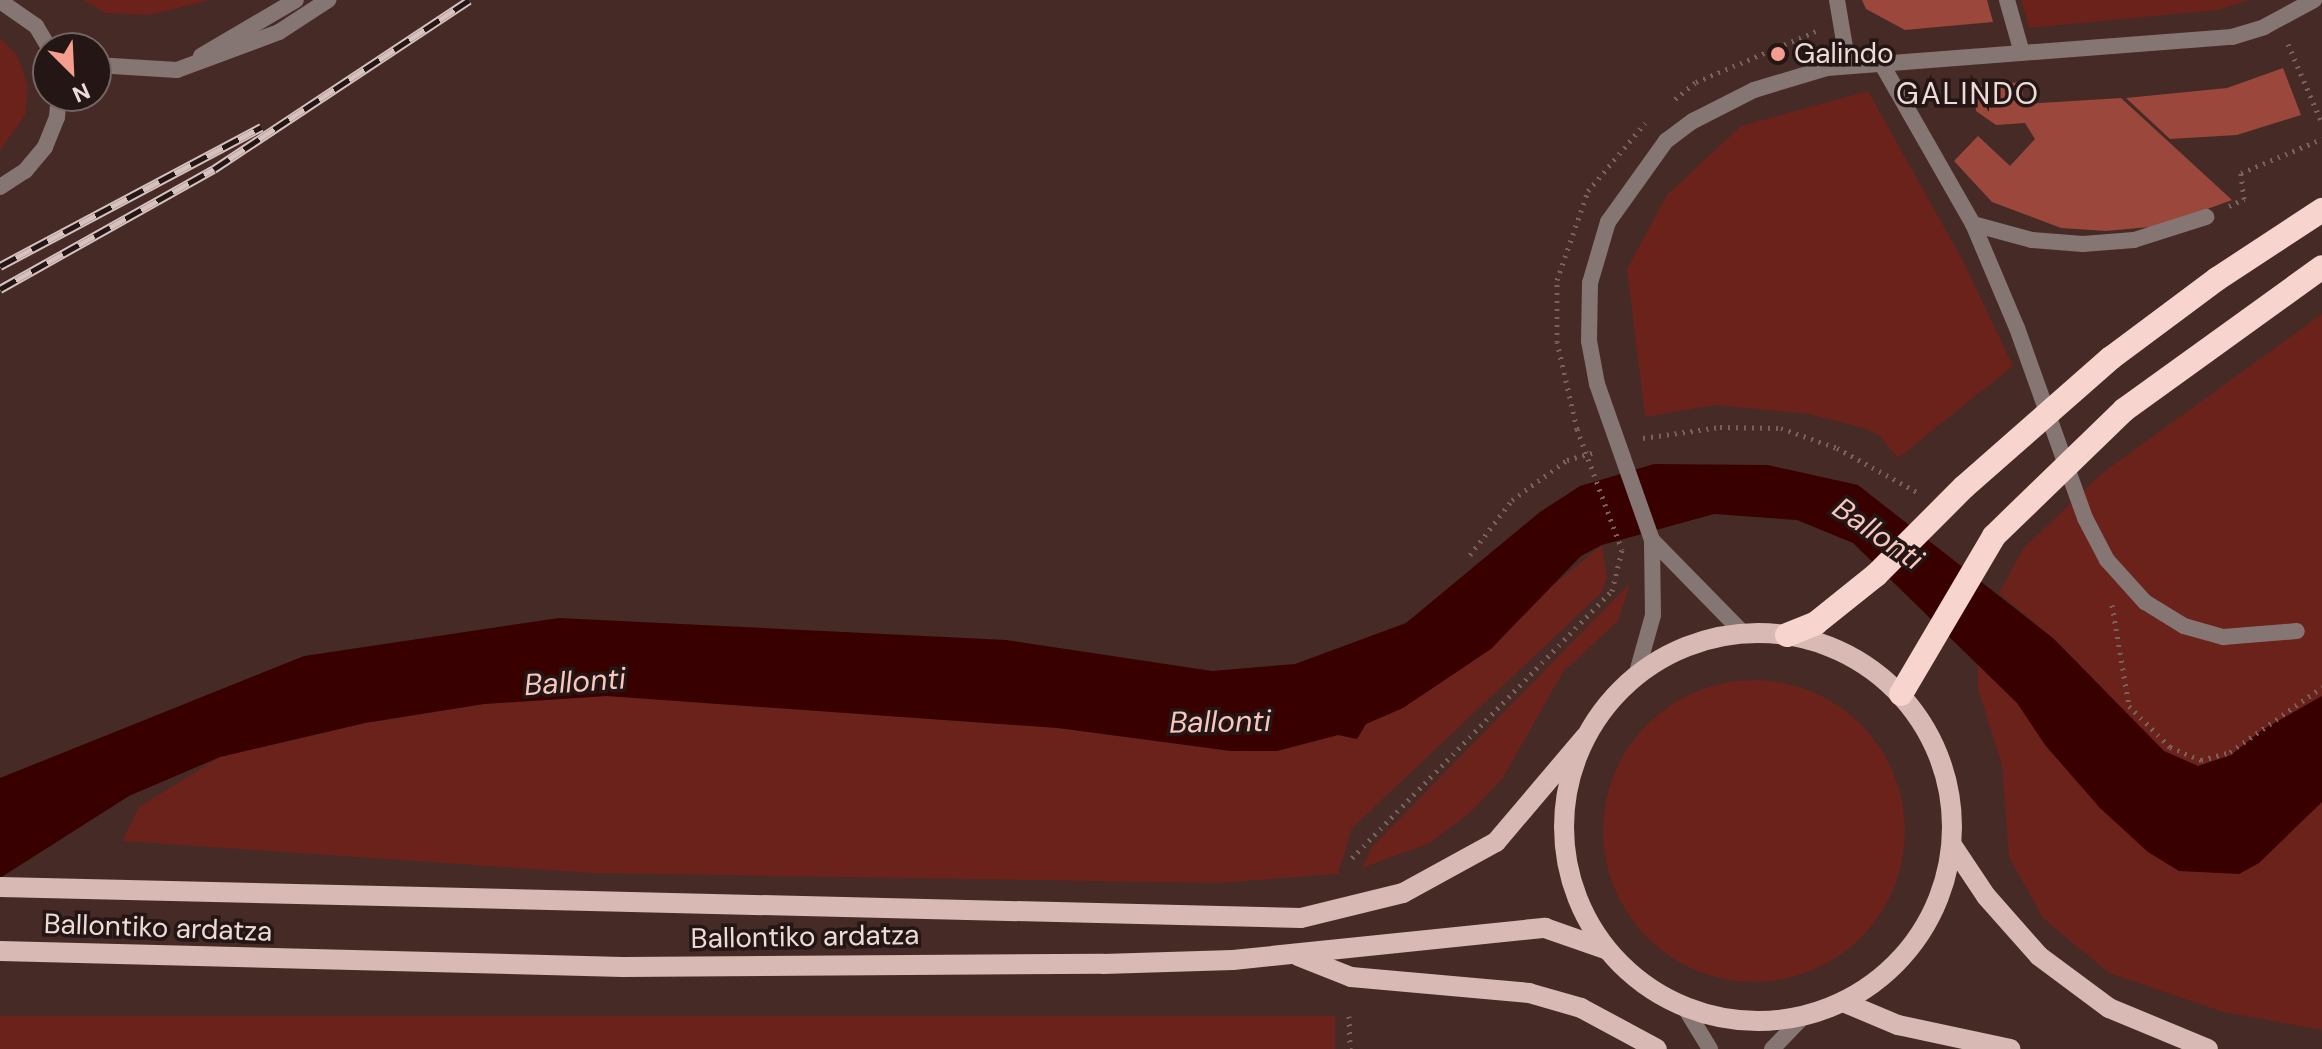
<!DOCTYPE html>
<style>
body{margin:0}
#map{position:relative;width:2322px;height:1049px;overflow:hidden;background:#452a26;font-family:"DM Sans",sans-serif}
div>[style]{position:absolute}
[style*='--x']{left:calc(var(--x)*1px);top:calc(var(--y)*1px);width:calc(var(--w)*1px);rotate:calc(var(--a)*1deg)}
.green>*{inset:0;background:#6a221b}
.round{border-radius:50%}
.water>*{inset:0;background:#390000}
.building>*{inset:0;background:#9b473c}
.path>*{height:5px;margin-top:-2.5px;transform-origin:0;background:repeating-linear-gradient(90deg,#7a615e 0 2px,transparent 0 8px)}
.minor>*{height:16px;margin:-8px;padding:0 8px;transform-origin:8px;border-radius:8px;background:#857674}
.tertiary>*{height:16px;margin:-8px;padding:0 8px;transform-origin:8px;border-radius:8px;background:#857674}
.primary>*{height:20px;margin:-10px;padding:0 10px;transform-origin:10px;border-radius:10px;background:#d8b9b4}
.primary>.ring{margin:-10px;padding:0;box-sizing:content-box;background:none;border:20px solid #d8b9b4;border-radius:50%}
.motorway>*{height:24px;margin:-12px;padding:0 12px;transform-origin:12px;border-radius:12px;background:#f8d4ce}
.rail>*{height:9px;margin-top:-4.5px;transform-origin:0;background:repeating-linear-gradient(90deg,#231614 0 18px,#d6c1be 0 36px);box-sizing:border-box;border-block:2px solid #d6c1be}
.path-bridge>*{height:5px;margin-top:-2.5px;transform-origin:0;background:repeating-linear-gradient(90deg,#7a615e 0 2px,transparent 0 8px)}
.tertiary-bridge>*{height:16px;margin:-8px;padding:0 8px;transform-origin:8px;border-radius:8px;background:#857674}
.motorway-bridge>*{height:24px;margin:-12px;padding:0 12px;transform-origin:12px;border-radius:12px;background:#f8d4ce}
.dots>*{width:22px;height:22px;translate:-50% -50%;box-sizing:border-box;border:4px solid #231614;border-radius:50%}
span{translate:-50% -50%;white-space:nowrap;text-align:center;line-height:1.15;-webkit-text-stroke:7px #231614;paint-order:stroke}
.poi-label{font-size:28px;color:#eedbd8}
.left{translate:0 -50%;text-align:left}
.street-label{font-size:28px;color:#eedbd8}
.neighbourhood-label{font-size:30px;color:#eedbd8;letter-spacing:2px}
.water-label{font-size:30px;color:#f8c6be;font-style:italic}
.north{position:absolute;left:32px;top:32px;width:80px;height:80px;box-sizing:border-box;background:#231614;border:2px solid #746562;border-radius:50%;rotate:156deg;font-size:22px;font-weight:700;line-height:32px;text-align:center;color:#eedbd8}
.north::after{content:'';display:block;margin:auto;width:28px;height:36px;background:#f59d8f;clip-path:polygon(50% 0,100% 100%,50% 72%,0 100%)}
</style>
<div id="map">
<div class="green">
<i style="clip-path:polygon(84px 0,210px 0,149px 15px,105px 13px)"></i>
<i style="clip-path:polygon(2021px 0,2249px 0,2218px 10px,2029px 28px)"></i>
<i style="clip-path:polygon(0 38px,17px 55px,28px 86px,25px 116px,0 150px)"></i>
<i style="clip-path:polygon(1868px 91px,1962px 259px,2013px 366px,1898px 458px,1880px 436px,1864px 428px,1809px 414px,1715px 405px,1645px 417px,1627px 269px,1667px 195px,1741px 126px)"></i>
<i style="clip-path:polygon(2322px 314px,2322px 696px,2262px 730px,2231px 755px,2198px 766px,2164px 751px,2054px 639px,1999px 593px,2023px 549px,2101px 474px)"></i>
<i style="clip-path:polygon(1602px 545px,1607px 577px,1602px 592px,1352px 828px,1338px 874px,1217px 883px,592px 873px,122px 841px,139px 807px,220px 757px,365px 723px,484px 704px,607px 696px,1058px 728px,1231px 751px,1277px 751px,1338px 735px,1357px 739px,1366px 724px,1403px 708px)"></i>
<i style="clip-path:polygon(1630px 583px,1618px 621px,1563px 672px,1503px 778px,1472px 811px,1430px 843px,1362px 868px,1372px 847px)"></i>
<i style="clip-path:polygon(1978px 648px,2149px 784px,2322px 790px,2322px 1030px,2223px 1012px,2109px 973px,2043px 918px,2009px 857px,2002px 765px,1978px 689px)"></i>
<i class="round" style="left:1603px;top:680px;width:302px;height:302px"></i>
<i style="clip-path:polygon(0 1016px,1335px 1016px,1335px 1049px,0 1049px)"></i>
</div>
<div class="water">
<i style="clip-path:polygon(1654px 464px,1768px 465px,1858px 485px,2054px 639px,2164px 751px,2198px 766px,2231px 755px,2262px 730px,2322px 696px,2322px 802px,2259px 863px,2239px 874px,2179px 871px,2148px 852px,2100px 808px,2045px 745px,2017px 703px,1853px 543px,1797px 520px,1714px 514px,1602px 545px,1581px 556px,1491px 649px,1403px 708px,1366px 724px,1357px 739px,1338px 735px,1277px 751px,1231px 751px,1058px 728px,607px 696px,484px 704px,365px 723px,220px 757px,129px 796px,0 878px,0 778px,304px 656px,559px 618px,1006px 640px,1212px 671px,1295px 664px,1406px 623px,1540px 512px,1580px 486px)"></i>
</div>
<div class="building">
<i style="clip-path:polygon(1862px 0,1987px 0,1993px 22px,1905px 30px,1866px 9px)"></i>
<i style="clip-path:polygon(2283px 68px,2301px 115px,2237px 135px,2170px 139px,2126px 98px,2227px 88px)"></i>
<i style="clip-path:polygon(2022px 82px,2024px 104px,2121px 98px,2232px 200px,2161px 226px,2106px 231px,2061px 228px,1992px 202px,1954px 161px,1978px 136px,2010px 166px,2035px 139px,2025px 123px,1996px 125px,1976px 111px,1973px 86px)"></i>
</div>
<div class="path">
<i style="--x:2288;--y:44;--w:86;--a:66.7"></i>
<i style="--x:1675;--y:99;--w:27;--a:-39"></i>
<i style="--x:1696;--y:82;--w:130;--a:-23"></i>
<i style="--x:2229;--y:206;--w:17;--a:-25"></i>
<i style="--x:2244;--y:199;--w:26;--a:-97"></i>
<i style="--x:2241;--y:173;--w:88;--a:-22.8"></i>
<i style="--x:1577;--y:429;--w:89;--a:-102.9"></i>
<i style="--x:1557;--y:342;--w:62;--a:-90"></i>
<i style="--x:1557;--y:280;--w:94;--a:-70.8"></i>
<i style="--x:1588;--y:191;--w:89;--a:-50"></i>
<i style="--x:1643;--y:438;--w:78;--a:-8.1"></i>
<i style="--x:1720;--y:427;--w:61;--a:0.9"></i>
<i style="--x:1781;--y:428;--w:59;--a:19.7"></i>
<i style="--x:1837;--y:448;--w:91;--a:28.8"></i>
<i style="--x:1470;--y:555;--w:69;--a:-52.6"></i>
<i style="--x:1512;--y:500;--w:68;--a:-36"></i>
<i style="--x:1567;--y:460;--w:29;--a:-16"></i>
<i style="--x:2112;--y:605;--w:102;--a:80.4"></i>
<i style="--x:2129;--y:706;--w:58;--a:45"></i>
<i style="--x:2170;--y:747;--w:34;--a:23"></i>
<i style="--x:2201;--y:760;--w:30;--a:-15"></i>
<i style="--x:2230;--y:752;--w:113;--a:-35.2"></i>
<i style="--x:1352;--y:858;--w:373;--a:-45.8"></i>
<i style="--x:1612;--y:591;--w:42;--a:-76.3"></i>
<i style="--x:1349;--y:1016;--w:33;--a:88"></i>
</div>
<div class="minor">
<i style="--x:1837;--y:0;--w:66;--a:80.4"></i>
<i style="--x:2007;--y:0;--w:55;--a:74.2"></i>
<i style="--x:201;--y:56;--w:110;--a:-30.5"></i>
<i style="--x:1880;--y:61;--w:188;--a:60.3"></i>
<i style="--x:1973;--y:224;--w:61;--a:15.2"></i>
<i style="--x:2032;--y:240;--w:51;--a:4.5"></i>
<i style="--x:2083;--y:244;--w:51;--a:-4.5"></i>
<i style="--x:2134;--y:240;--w:76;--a:-17.7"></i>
<i style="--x:1973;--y:224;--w:113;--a:67.1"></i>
<i style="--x:2017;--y:328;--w:202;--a:70.3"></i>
<i style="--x:2085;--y:518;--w:47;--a:62.4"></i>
<i style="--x:2107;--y:560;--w:57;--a:47.9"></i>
<i style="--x:2145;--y:602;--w:46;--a:31.6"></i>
<i style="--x:2184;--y:626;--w:41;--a:15.8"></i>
<i style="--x:2223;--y:637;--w:74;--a:-4.6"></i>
</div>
<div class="tertiary">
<i style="--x:0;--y:1;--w:44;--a:34.8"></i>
<i style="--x:36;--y:26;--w:26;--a:59"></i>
<i style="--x:96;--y:65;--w:81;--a:3.5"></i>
<i style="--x:177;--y:70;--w:109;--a:-20.4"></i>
<i style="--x:279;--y:32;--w:59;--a:-33.1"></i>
<i style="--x:0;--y:187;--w:30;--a:-33"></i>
<i style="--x:25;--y:171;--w:31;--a:-50"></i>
<i style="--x:45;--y:147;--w:32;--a:-68"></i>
<i style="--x:57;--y:117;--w:21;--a:-85"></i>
<i style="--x:1597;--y:384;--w:44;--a:-100.5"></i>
<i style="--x:1589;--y:341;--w:58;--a:-89"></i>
<i style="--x:1590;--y:283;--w:64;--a:-73.6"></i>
<i style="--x:1608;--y:222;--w:100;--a:-54.4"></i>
<i style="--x:1666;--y:141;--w:34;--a:-37"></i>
<i style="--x:1693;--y:121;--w:68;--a:-26.9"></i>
<i style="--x:1754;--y:90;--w:76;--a:-16.8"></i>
<i style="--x:1827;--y:68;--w:406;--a:-4.4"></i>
<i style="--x:2232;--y:37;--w:34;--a:-17"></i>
<i style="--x:2264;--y:27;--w:57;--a:-28.4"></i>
<i style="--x:1652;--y:540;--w:130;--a:45.6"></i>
<i style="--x:1636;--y:676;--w:63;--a:-74.4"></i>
<i style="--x:1653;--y:615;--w:75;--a:-90.8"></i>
<i style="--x:1685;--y:1008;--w:48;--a:58.6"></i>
<i style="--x:1772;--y:1049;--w:46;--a:-45.9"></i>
</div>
<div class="primary">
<i class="ring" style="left:1564px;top:633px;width:368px;height:368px"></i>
<i style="--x:1952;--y:845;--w:61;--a:56.3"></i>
<i style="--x:1986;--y:896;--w:80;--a:48.5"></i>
<i style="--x:2039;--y:956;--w:87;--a:36.6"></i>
<i style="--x:2109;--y:1008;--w:107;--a:22.5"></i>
<i style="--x:0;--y:887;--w:1301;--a:1.36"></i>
<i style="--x:1301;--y:918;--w:105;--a:-13.8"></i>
<i style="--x:1403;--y:893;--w:106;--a:-28.7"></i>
<i style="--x:1496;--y:842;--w:138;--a:-49.7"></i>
<i style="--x:0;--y:951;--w:623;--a:1.47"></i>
<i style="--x:623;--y:967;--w:480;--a:-0.4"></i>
<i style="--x:1103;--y:964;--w:130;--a:-1.8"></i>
<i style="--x:1233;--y:960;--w:314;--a:-5.9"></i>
<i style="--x:1545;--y:928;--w:64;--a:19.3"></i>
<i style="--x:1298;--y:956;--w:57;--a:21.6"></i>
<i style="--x:1351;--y:977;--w:179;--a:5.1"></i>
<i style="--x:1529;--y:993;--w:54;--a:16.1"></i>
<i style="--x:1581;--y:1008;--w:86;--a:28.3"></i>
<i style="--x:1843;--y:1002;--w:60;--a:22.7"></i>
<i style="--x:1898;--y:1025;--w:115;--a:12.1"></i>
</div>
<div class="motorway">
<i style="--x:2111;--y:358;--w:132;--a:-36.7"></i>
<i style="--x:2217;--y:279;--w:126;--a:-33.3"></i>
<i style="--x:2124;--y:410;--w:244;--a:-35.8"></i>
</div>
<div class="rail">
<i style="--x:0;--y:266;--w:296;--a:-28"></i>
<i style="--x:0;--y:289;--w:245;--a:-29.3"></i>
<i style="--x:214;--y:169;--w:306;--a:-33.5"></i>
</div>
<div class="path-bridge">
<i style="--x:1577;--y:429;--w:129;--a:69.6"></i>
</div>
<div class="tertiary-bridge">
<i style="--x:1597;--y:384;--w:165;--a:70.6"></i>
</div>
<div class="motorway-bridge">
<i style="--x:1787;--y:635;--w:31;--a:-22"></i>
<i style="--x:1816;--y:623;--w:77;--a:-38.7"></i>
<i style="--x:1876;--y:575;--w:124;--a:-45"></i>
<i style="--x:1964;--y:487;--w:196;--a:-41.3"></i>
<i style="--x:1901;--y:694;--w:183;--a:-59.5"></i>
<i style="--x:1994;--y:536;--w:181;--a:-44.1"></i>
</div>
<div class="dots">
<i style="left:1778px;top:54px;background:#f59d8f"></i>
</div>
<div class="poi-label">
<span class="left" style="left:1794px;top:54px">Galindo</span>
</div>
<div class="street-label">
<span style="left:158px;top:928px;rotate:2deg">Ballontiko ardatza</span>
<span style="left:805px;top:937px;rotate:-1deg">Ballontiko ardatza</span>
</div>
<div class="neighbourhood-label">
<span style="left:1968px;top:94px">GALINDO</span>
</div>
<div class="water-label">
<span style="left:1878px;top:534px;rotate:35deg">Ballonti</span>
<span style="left:575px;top:682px;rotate:-4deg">Ballonti</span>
<span style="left:1220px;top:722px;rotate:-1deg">Ballonti</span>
</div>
<div class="north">N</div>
</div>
